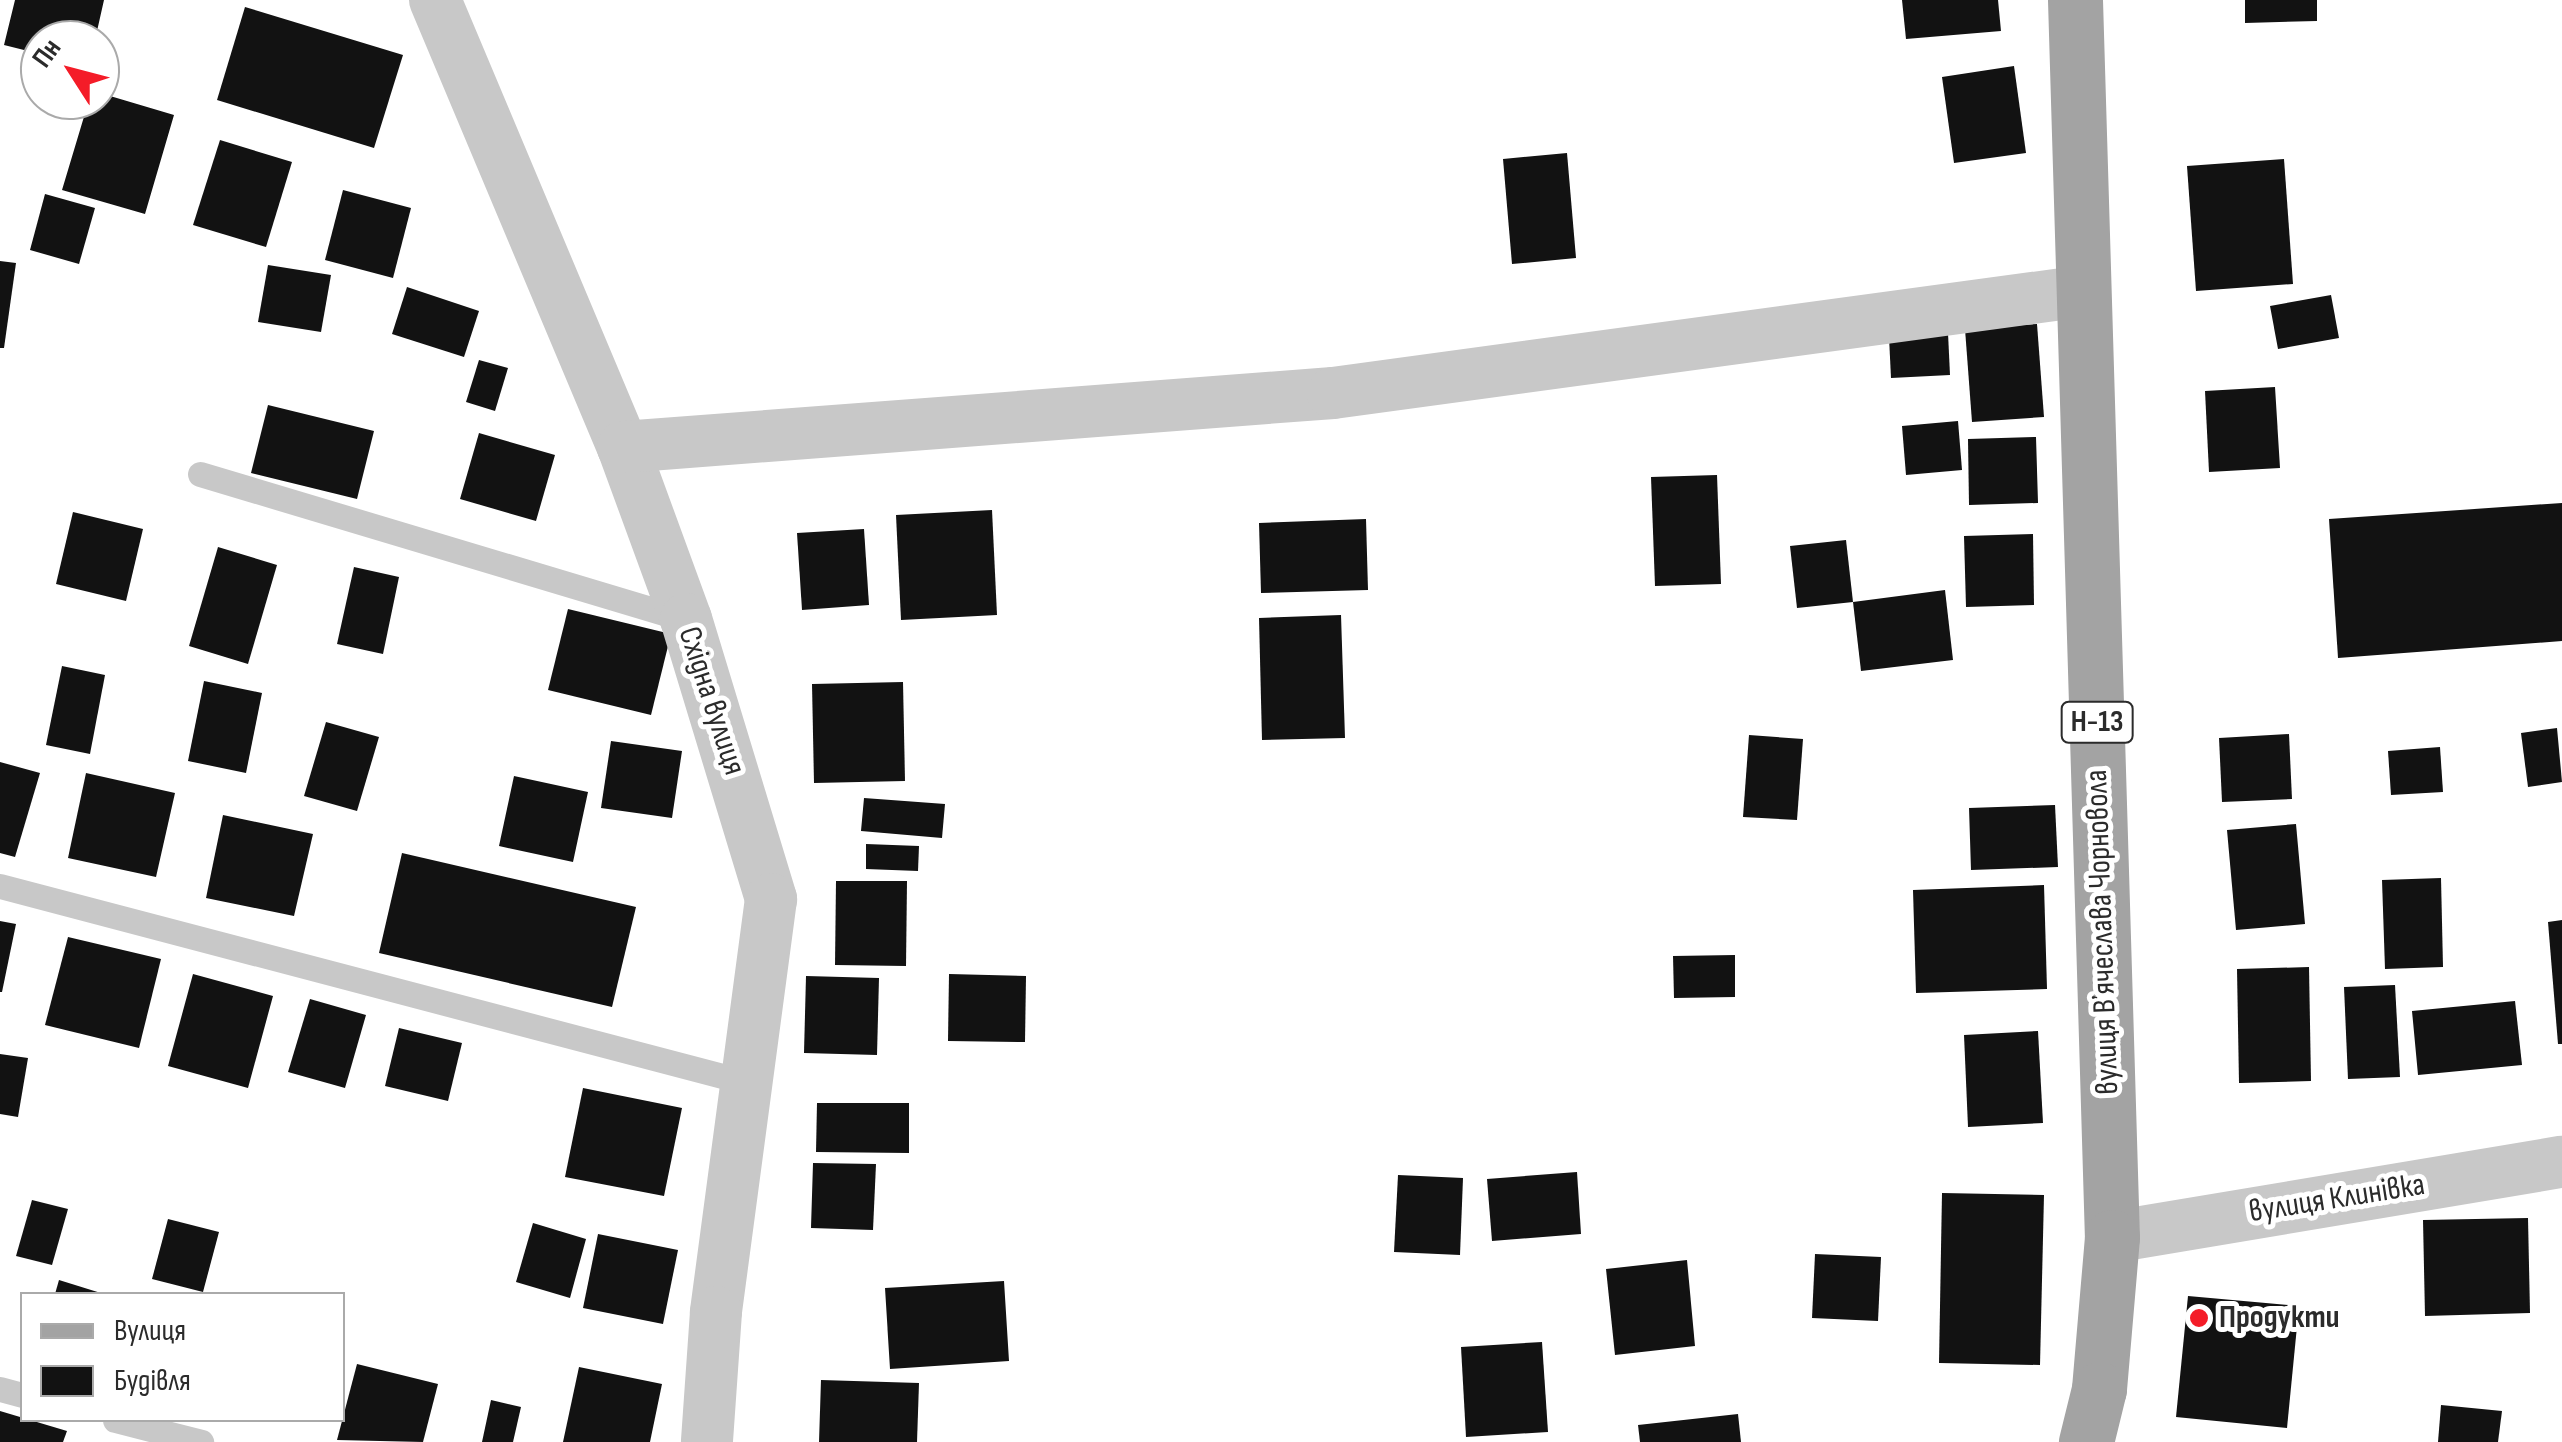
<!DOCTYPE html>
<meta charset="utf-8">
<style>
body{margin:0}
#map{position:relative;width:2562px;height:1442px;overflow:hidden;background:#fff;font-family:"Sofia Sans Condensed",sans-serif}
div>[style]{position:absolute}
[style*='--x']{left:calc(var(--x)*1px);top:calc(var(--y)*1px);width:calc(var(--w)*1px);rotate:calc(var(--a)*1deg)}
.building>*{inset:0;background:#121212}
.service>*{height:25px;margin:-12.5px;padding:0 12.5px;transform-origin:12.5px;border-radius:12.5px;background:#c8c8c8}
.minor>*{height:52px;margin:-26px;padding:0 26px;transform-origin:26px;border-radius:26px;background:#c8c8c8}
.primary>*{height:55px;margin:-27.5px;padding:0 27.5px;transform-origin:27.5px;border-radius:27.5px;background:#a3a3a3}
.dots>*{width:28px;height:28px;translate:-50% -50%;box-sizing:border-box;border:5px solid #fff;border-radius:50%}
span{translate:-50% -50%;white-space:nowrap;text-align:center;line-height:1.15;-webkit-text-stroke:10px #fff;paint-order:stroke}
.shield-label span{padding:2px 8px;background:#fff;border:2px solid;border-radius:8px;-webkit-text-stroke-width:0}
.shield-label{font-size:30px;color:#2b2b2b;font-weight:700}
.street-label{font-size:32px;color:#2b2b2b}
.poi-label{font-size:32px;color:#2b2b2b;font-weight:700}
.left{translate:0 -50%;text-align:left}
.legend{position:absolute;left:20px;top:1292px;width:325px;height:130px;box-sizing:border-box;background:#fff;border:2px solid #aaa;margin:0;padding:12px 18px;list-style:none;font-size:30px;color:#2b2b2b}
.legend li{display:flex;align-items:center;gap:20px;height:50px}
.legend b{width:50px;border:2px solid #aaa}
.north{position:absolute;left:20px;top:20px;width:100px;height:100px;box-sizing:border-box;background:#fff;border:2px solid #aaa;border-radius:50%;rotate:306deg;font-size:28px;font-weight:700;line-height:40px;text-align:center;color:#2b2b2b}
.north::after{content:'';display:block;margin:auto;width:35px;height:45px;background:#f41c28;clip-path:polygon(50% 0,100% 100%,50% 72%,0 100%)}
</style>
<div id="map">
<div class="building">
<i style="clip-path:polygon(15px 0,104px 0,95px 40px,40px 40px,40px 54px,4px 45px)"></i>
<i style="clip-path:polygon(1902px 0,1998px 0,2001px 31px,1906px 39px)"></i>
<i style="clip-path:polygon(2245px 0,2317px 0,2317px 21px,2245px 23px)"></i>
<i style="clip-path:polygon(245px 7px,403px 55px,374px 148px,217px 100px)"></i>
<i style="clip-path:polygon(2014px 66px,2026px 153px,1954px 163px,1942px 77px)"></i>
<i style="clip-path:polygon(100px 93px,174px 115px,145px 214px,62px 190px,89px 100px,100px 100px)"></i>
<i style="clip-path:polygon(220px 140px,292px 162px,266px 247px,193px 225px)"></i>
<i style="clip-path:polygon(1567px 153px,1576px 258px,1512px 264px,1503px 159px)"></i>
<i style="clip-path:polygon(2284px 159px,2293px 284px,2196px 291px,2187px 166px)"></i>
<i style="clip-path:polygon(343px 190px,411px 208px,393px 278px,325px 260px)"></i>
<i style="clip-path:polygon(45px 194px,95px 208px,79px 264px,30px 250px)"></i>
<i style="clip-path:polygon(0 261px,16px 263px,4px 348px,0 348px)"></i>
<i style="clip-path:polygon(268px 265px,331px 275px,321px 332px,258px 322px)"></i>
<i style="clip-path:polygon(407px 287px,479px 311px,464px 357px,392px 334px)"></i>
<i style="clip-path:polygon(2331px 295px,2339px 338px,2278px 349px,2270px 306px)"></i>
<i style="clip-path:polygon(2037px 324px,2044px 417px,1972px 422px,1965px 329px)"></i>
<i style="clip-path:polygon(1948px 333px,1950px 375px,1891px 378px,1889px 337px)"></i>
<i style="clip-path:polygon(479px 360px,508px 368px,495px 411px,466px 402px)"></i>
<i style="clip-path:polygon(2275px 387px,2280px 468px,2209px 472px,2205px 391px)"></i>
<i style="clip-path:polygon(268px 405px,374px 431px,357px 499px,251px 473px)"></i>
<i style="clip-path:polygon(1958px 421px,1962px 470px,1906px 475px,1902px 426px)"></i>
<i style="clip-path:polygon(479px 433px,555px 455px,536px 521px,460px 499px)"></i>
<i style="clip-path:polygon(2036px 437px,2038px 503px,1969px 505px,1968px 439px)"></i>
<i style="clip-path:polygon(1717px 475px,1721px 584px,1655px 586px,1651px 477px)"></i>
<i style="clip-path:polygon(2562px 503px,2562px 641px,2338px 658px,2329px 519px)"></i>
<i style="clip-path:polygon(992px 510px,997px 615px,901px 620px,896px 515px)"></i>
<i style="clip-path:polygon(73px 512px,143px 529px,126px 601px,56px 584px)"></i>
<i style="clip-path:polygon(1366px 519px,1368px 590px,1261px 593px,1259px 523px)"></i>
<i style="clip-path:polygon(864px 529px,869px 605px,802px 610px,797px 533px)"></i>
<i style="clip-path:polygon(2033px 534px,2034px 605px,1966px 607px,1964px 536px)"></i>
<i style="clip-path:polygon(1846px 540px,1853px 602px,1797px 608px,1790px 546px)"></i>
<i style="clip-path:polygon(218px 547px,277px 565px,248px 664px,189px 646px)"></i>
<i style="clip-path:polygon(354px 567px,399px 577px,383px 654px,337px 644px)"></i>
<i style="clip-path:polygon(1945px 590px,1953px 660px,1861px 671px,1853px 602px)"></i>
<i style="clip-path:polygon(568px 609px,671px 634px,651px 715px,548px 690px)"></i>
<i style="clip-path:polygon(1341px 615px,1345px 738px,1262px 740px,1259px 618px)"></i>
<i style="clip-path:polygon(62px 666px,105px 675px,90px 754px,46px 745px)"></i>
<i style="clip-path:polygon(204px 681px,262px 693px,246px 773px,188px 761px)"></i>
<i style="clip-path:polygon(903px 682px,905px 781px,814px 783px,812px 684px)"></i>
<i style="clip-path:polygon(326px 722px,379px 737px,357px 811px,304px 796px)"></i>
<i style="clip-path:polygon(2557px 728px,2562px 782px,2528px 787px,2521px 733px)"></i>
<i style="clip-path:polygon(2289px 734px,2292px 799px,2222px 802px,2219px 738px)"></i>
<i style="clip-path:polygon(1749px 735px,1803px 739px,1797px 820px,1743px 817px)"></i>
<i style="clip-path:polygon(611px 741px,682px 751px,672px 818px,601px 808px)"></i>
<i style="clip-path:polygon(2440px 747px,2443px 792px,2391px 795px,2388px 751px)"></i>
<i style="clip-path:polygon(0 762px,40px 773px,15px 857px,0 853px)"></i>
<i style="clip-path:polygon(86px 773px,175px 793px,156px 877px,68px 858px)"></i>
<i style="clip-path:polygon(514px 776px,588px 792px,573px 862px,499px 846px)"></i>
<i style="clip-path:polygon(864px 798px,945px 804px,942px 838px,861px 831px)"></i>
<i style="clip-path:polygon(2055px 805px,2058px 867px,1971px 870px,1969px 808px)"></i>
<i style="clip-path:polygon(223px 815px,313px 834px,294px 916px,206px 898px)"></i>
<i style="clip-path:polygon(2296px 824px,2305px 924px,2236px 930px,2227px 830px)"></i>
<i style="clip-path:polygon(866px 844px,919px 846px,918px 871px,866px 869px)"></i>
<i style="clip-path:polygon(402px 853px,636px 907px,612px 1007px,379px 953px)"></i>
<i style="clip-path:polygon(2441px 878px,2443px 967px,2385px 969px,2382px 880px)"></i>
<i style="clip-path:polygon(836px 881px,907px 881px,906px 966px,835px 965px)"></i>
<i style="clip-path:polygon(2044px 885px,2047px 989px,1916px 993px,1913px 890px)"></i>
<i style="clip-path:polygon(2562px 920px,2562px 1044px,2558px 1044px,2548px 922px)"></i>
<i style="clip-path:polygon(0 921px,16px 924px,2px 992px,0 992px)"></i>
<i style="clip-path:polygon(68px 937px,161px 959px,139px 1048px,45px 1025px)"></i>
<i style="clip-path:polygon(1735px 955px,1735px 997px,1674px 998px,1673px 956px)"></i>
<i style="clip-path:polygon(2309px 967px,2311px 1081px,2239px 1083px,2237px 969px)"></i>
<i style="clip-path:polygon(193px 974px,273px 996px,248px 1088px,168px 1066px)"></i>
<i style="clip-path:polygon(949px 974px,1026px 976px,1025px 1042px,948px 1041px)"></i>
<i style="clip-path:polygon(806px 976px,879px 978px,877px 1055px,804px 1053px)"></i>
<i style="clip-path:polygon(2395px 985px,2400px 1077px,2348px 1079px,2344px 987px)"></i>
<i style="clip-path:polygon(310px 999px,366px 1015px,345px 1088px,288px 1072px)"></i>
<i style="clip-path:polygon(2515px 1001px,2522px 1065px,2418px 1075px,2412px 1011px)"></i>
<i style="clip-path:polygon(399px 1028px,462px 1043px,448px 1101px,385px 1086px)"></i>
<i style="clip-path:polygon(2038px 1031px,2043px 1123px,1968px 1127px,1964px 1035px)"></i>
<i style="clip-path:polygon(0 1054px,28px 1058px,18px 1117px,0 1114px)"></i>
<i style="clip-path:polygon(583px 1088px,682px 1108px,664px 1196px,565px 1177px)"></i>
<i style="clip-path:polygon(817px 1103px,909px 1103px,909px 1153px,816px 1152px)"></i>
<i style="clip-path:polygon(813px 1163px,876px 1164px,873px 1230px,811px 1228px)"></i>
<i style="clip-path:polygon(1577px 1172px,1581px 1234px,1492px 1241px,1487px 1179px)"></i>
<i style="clip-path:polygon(1398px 1175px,1463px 1178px,1460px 1255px,1394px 1252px)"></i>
<i style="clip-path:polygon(1942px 1193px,2044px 1195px,2040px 1365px,1939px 1363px)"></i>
<i style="clip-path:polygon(32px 1200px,68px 1209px,52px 1265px,16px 1256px)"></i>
<i style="clip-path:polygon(2528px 1218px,2530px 1313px,2425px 1316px,2423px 1220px)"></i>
<i style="clip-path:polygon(168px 1219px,219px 1232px,203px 1292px,152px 1279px)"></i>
<i style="clip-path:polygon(533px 1223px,586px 1239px,570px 1298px,516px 1282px)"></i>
<i style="clip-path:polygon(598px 1234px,678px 1250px,663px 1324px,583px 1308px)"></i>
<i style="clip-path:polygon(1815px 1254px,1881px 1257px,1878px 1321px,1812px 1318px)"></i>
<i style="clip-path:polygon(1687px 1260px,1695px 1346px,1615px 1355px,1606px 1269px)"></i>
<i style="clip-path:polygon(59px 1280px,104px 1294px,55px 1294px)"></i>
<i style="clip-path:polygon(1004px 1281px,1009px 1361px,890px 1369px,885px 1288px)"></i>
<i style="clip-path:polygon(2188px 1296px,2299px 1306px,2287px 1428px,2176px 1417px)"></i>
<i style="clip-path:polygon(1542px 1342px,1548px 1432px,1466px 1437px,1461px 1347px)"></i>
<i style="clip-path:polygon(357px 1364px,438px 1384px,423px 1442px,337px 1440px)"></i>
<i style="clip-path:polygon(579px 1367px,662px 1384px,650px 1442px,563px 1442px)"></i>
<i style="clip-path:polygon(821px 1380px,919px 1383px,917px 1442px,819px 1442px)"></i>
<i style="clip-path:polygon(491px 1400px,521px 1407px,513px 1442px,482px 1442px)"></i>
<i style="clip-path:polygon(2441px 1405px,2502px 1411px,2498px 1442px,2438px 1442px)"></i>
<i style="clip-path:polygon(0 1411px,67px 1431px,63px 1442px,0 1442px)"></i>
<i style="clip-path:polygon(1738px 1414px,1741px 1442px,1640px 1442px,1638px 1425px)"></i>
</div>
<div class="service">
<i style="--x:200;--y:474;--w:505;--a:16.68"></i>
<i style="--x:0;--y:886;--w:774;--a:14.74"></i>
<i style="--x:0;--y:1389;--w:23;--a:15"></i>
<i style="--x:115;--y:1420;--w:89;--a:14.3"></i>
</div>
<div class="minor">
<i style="--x:435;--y:0;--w:485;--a:67.2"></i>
<i style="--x:623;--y:447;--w:183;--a:69.9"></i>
<i style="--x:686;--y:619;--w:293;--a:73.1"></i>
<i style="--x:771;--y:899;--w:417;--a:97.6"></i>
<i style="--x:716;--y:1312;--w:130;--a:94"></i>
<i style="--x:623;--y:447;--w:712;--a:-4.35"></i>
<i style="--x:1333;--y:393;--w:758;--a:-7.73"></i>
<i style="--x:2112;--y:1237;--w:456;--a:-9.5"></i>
</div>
<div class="primary">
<i style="--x:2075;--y:0;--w:1238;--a:88.29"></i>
<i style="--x:2112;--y:1237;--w:153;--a:94.9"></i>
<i style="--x:2099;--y:1389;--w:55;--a:103.8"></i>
</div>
<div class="dots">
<i style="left:2199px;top:1318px;background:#f41c28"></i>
</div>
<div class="shield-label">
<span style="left:2097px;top:722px">Н-13</span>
</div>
<div class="street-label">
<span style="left:711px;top:701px;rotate:72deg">Східна вулиця</span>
<span style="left:2103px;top:932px;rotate:-92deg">вулиця Вʼячеслава Чорновола</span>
<span style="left:2337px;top:1199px;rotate:-9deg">вулиця Клинівка</span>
</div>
<div class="poi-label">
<span class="left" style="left:2219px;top:1318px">Продукти</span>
</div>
<ul class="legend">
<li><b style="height:12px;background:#a3a3a3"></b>Вулиця</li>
<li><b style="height:28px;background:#121212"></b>Будівля</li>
</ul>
<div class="north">Пн</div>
</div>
